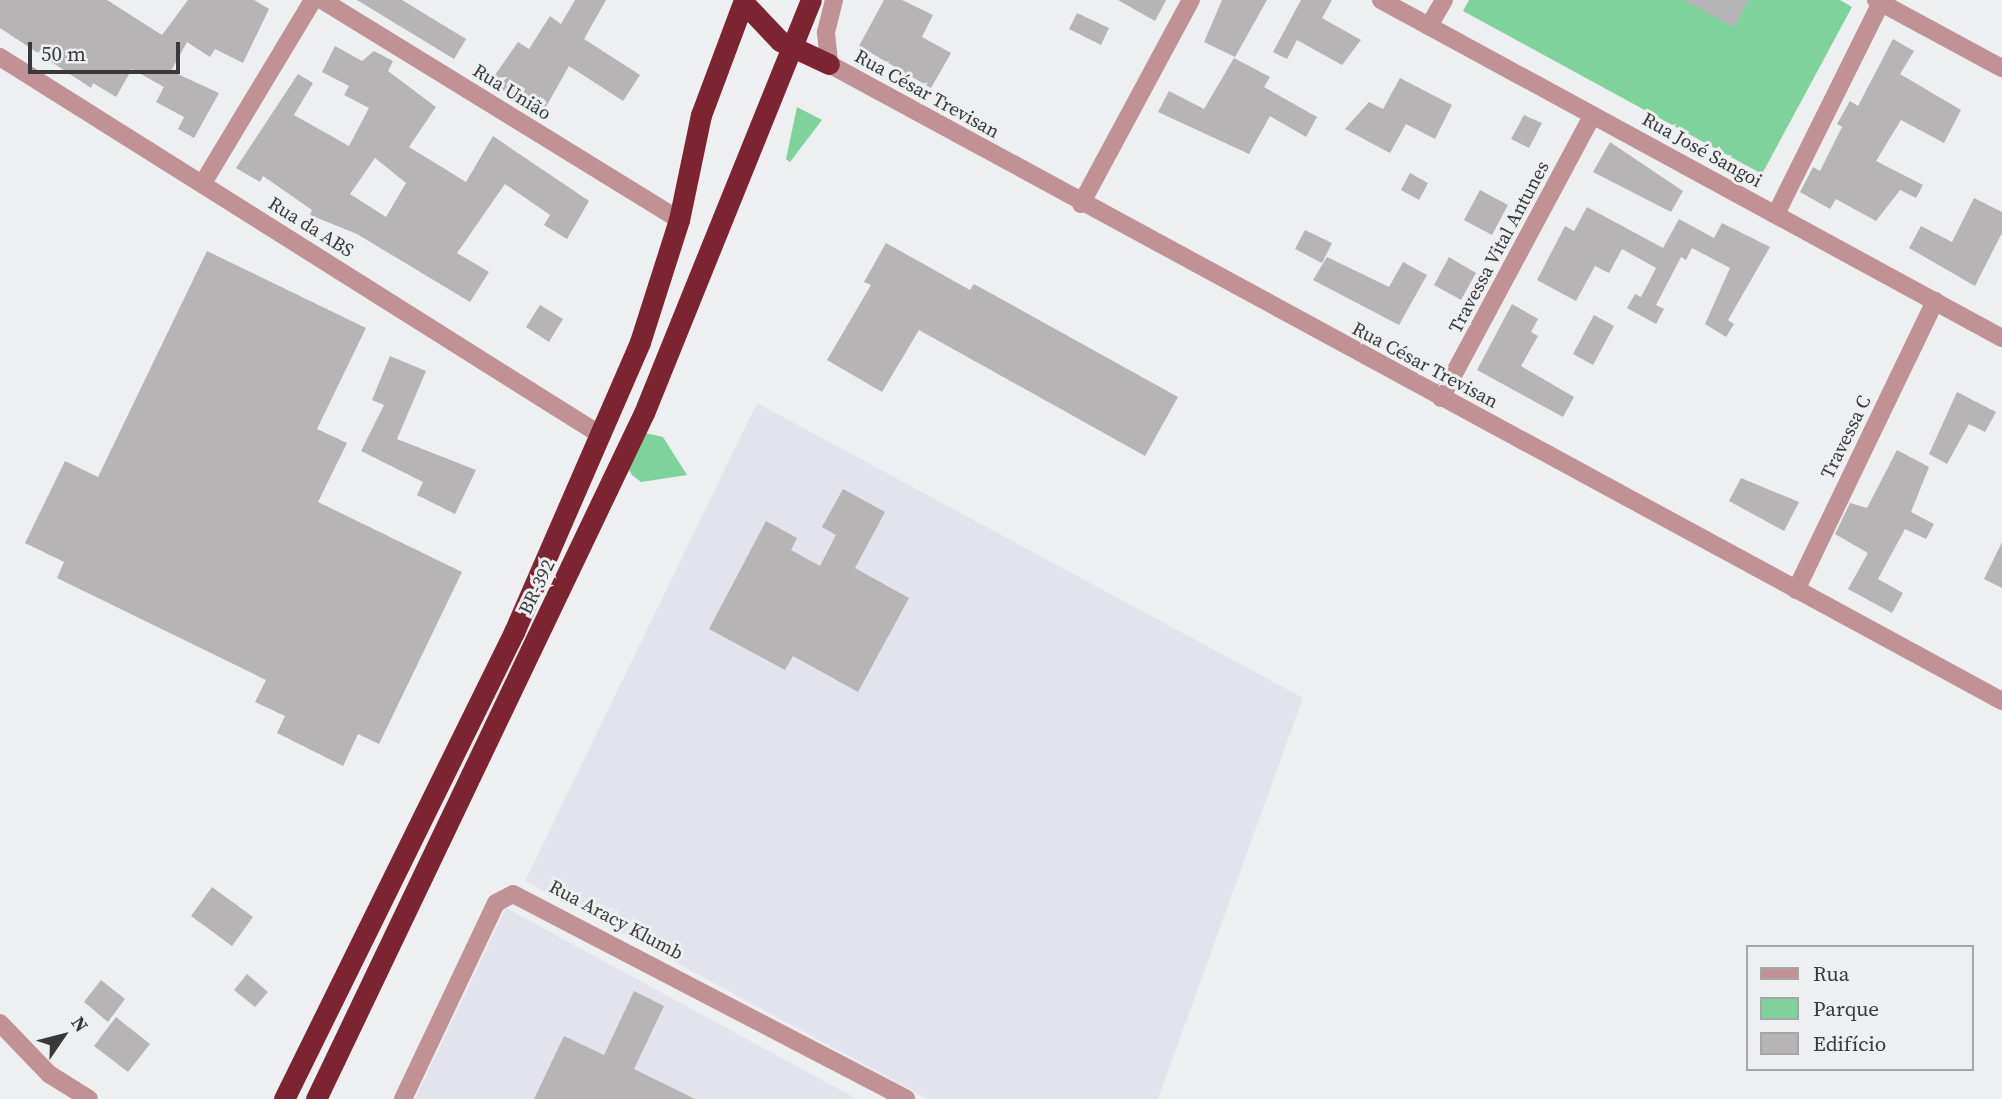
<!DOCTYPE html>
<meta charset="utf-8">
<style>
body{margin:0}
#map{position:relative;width:2002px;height:1099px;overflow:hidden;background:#eeeff1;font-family:"Source Serif 4",serif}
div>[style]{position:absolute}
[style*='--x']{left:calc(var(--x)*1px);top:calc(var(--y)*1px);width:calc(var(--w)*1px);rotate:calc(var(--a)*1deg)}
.built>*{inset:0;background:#e2e3ed}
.green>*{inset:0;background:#80d29c}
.building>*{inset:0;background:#b7b4b5}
.street>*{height:18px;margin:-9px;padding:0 9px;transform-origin:9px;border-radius:9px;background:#c09295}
.highway>*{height:21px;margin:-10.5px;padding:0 10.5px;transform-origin:10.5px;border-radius:10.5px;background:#7d2433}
span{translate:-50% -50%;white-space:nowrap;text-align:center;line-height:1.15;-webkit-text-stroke:6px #eeeff1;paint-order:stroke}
.street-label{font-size:19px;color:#39393a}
.legend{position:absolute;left:1746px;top:945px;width:228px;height:126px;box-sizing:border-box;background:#eeeff1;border:2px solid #a6a6a8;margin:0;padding:9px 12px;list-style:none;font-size:21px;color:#39393a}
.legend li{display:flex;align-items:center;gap:14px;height:35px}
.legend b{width:35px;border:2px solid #a6a6a8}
.north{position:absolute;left:28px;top:1001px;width:70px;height:70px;-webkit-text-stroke:5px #eeeff1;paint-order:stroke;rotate:55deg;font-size:19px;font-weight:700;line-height:28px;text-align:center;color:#39393a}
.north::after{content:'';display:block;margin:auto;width:24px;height:32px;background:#39393a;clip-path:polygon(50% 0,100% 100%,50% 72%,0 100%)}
.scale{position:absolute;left:28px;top:42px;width:152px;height:32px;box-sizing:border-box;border:4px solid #39393a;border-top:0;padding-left:9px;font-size:21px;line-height:24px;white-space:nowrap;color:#39393a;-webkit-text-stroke:5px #eeeff1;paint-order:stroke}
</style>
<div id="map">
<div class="built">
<i style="clip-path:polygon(757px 403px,1303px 698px,1158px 1099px,928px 1099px,525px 881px)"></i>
<i style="clip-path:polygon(506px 908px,857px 1099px,415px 1099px)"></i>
</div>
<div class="green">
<i style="clip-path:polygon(1469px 0,1840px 0,1852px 7px,1762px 174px,1463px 11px)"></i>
<i style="clip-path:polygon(797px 107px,822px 120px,790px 162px,786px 159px)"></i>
<i style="clip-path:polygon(645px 433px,663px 437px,687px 475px,641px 482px,632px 475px,627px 467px)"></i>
</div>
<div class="building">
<i style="clip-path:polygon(0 0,107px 0,162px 35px,188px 0,254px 0,269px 9px,243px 63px,215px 49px,210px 57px,187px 42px,171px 71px,219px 93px,194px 138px,178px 129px,184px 117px,156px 102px,164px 87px,132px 69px,116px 97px,93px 83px,91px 88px,0 28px)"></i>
<i style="clip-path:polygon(357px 0,402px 0,466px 39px,454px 59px)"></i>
<i style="clip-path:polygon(575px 0,606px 0,584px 39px,640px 75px,623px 101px,569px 66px,542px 114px,490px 82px,518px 42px,529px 49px,550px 16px,561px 24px)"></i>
<i style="clip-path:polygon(884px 0,902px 0,933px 15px,922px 37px,951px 53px,931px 88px,859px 46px)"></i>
<i style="clip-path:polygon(1118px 0,1166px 0,1155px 21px)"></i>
<i style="clip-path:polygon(1222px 0,1267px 0,1235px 57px,1204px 42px)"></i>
<i style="clip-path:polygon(1301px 0,1332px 0,1322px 18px,1361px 40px,1342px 65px,1297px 40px,1287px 59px,1273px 52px)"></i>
<i style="clip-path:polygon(1684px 0,1748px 0,1734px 27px)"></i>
<i style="clip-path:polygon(1077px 13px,1109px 28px,1101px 45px,1069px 29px)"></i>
<i style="clip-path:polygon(1893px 39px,1914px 51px,1900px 74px,1961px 110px,1944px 143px,1901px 120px,1876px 161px,1923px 185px,1916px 198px,1900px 190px,1876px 221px,1836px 199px,1830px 209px,1800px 192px,1813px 167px,1820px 171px,1842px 127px,1837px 124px,1850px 101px,1858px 106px)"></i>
<i style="clip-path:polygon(evenodd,335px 46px,362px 61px,374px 51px,393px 61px,388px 71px,436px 107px,409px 147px,466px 182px,493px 136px,589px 201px,567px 239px,544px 225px,550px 215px,505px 184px,457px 253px,489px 272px,470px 302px,357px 234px,310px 215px,312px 210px,263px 176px,260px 182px,236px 168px,298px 74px,313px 83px,294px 115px,349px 146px,369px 108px,344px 95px,349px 86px,322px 72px,335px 46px,375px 158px,406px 183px,386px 217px,350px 194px,375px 158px)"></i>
<i style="clip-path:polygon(1234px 58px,1270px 77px,1264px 87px,1317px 117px,1306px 137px,1270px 116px,1249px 154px,1158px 112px,1169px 91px,1204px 109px)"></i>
<i style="clip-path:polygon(1400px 78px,1452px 105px,1435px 139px,1406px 124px,1390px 153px,1345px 129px,1369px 102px,1383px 109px)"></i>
<i style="clip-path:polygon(1524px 115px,1542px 123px,1529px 148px,1511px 139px)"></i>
<i style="clip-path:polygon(1610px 142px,1683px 191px,1671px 212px,1593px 172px)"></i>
<i style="clip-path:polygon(1410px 173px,1428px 183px,1419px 200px,1401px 190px)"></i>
<i style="clip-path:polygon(1480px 190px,1508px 205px,1492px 235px,1464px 220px)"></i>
<i style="clip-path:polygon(1974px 198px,2002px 212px,2002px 233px,1975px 286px,1909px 248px,1921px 226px,1952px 242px)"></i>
<i style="clip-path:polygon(1587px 207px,1663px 248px,1679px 219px,1714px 238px,1722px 223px,1770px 247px,1728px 320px,1734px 324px,1726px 337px,1705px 324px,1730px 268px,1692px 248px,1686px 260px,1681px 257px,1656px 305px,1664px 309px,1656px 324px,1627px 308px,1635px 294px,1641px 297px,1656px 268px,1622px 249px,1609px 273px,1595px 266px,1576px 301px,1537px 280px,1565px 226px,1574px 231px)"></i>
<i style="clip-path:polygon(1305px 230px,1332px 243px,1322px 263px,1295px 249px)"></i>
<i style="clip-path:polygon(886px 243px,970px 290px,974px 284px,1178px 397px,1145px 456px,919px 330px,882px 392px,827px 360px,871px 285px,864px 282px)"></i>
<i style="clip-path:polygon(207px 251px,366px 328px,317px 429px,347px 443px,318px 502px,462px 572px,379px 744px,358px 734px,343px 766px,277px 733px,285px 716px,255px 702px,266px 680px,57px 578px,64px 562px,25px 543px,65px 461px,98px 477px)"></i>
<i style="clip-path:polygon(1327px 257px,1389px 287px,1403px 262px,1427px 275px,1399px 325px,1313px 280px)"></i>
<i style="clip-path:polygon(1449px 257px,1476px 273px,1461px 300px,1434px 285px)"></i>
<i style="clip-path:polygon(1512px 304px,1538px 319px,1531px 332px,1538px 336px,1521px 366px,1574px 397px,1563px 417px,1477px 370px)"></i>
<i style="clip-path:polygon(540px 305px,563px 319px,549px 342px,526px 327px)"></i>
<i style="clip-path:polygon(1594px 315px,1614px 326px,1593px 365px,1573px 354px)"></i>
<i style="clip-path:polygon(390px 356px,426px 371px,397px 439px,476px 470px,455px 514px,417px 495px,423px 482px,361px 451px,384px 405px,372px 400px)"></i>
<i style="clip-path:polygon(1957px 392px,1996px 412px,1985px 432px,1969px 424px,1947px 464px,1929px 454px)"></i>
<i style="clip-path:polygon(1897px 450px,1929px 467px,1911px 512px,1934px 524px,1926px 539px,1905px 529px,1878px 579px,1903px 593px,1892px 613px,1848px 589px,1868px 553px,1835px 534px,1850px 503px,1867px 508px)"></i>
<i style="clip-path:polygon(1741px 478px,1799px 502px,1784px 531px,1729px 501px)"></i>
<i style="clip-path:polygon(843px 489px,885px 512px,855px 568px,909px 598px,858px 692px,793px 656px,785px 670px,709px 629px,766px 521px,797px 538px,791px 550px,820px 566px,836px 535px,822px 527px)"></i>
<i style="clip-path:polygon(2002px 542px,2002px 588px,1984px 579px)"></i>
<i style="clip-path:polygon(212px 887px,253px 917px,232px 946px,191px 916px)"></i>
<i style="clip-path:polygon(247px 974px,268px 992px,255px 1007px,234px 990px)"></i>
<i style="clip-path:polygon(101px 980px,125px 999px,108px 1022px,84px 1002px)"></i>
<i style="clip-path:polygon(634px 991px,664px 1006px,634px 1069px,695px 1099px,534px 1099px,564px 1036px,604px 1055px)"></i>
<i style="clip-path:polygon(116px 1017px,150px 1044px,128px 1072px,94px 1046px)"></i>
</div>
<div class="street">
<i style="--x:322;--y:0;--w:419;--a:31.6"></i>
<i style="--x:834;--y:0;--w:34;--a:104"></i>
<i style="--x:826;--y:33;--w:31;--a:84"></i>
<i style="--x:829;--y:64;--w:1335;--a:28.5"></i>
<i style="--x:1381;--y:0;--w:707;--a:28.56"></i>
<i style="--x:1876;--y:0;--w:143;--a:28.4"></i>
<i style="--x:1429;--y:26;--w:30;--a:-60"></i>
<i style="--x:0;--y:57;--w:708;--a:32.19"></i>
<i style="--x:203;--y:183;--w:214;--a:-59"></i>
<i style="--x:1081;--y:204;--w:232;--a:-61.7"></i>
<i style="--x:1776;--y:214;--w:239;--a:-63.6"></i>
<i style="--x:1441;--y:398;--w:321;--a:-61.8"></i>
<i style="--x:1796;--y:590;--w:321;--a:-64.3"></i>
<i style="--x:0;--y:1023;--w:71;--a:46.1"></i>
<i style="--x:49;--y:1074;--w:47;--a:32"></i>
<i style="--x:403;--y:1099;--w:217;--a:-64.6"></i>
<i style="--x:496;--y:903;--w:19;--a:-28"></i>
<i style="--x:513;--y:894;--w:443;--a:27.5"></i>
</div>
<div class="highway">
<i style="--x:744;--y:3;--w:52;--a:46.5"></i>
<i style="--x:780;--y:41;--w:54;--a:25.1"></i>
<i style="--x:284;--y:1099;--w:521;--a:-63.78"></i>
<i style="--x:514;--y:632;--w:316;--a:-66.5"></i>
<i style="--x:640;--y:342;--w:128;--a:-72.3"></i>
<i style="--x:679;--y:220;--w:107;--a:-78.2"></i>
<i style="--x:701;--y:115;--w:123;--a:-69.5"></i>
<i style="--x:316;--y:1099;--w:760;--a:-64.45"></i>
<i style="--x:644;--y:413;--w:445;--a:-68"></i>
</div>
<div class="street-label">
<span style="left:512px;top:92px;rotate:32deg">Rua União</span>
<span style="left:927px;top:94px;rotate:29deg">Rua César Trevisan</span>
<span style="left:1702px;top:150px;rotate:29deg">Rua José Sangoi</span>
<span style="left:311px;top:227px;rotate:32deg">Rua da ABS</span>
<span style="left:1499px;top:247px;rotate:-62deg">Travessa Vital Antunes</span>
<span style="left:1425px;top:365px;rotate:28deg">Rua César Trevisan</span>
<span style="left:1846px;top:437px;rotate:-64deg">Travessa C</span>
<span style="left:537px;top:587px;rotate:-64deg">BR-392</span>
<span style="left:616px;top:920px;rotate:28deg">Rua Aracy Klumb</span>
</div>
<ul class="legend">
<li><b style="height:9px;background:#c09295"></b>Rua</li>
<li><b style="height:19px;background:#80d29c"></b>Parque</li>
<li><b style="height:19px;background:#b7b4b5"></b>Edifício</li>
</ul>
<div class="north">N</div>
<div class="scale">50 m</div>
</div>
